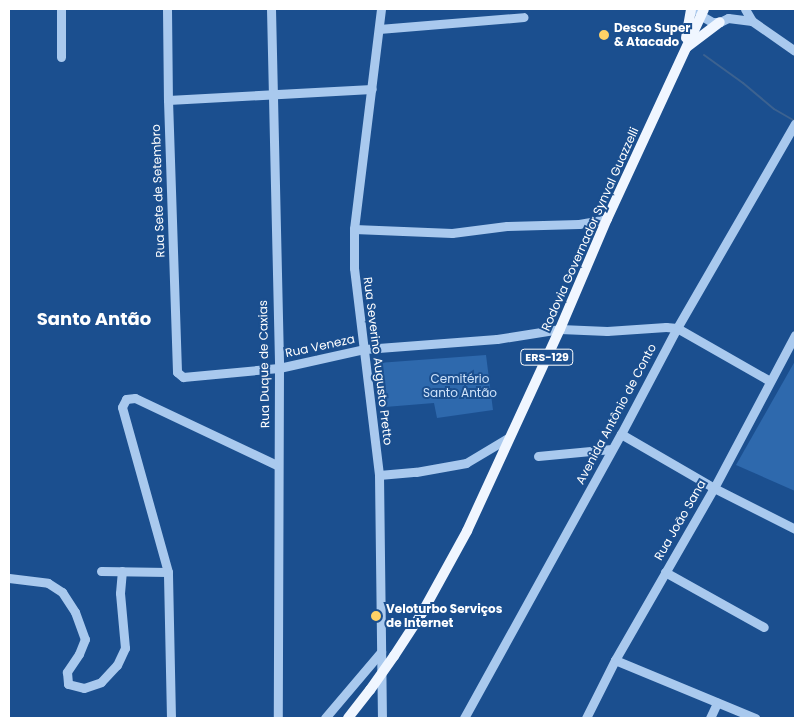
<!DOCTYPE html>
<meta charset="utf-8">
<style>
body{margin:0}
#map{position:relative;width:804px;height:727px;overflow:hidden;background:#1b4f8f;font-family:Poppins,sans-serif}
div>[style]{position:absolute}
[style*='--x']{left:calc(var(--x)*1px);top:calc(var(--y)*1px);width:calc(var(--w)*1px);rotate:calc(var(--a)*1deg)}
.green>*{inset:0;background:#2e69ad}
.stream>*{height:2px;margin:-1px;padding:0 1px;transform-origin:1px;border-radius:1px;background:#3c6290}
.minor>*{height:9px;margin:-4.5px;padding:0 4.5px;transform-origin:4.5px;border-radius:4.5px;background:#a9c9ee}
.major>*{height:10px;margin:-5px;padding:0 5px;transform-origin:5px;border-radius:5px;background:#f0f6ff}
.major-bridge>*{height:10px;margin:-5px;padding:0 5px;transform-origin:5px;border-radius:5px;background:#f0f6ff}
.dots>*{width:14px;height:14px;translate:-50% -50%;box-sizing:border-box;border:2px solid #1b4f8f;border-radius:50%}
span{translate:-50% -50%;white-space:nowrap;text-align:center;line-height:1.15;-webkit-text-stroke:4px #1b4f8f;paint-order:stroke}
.shield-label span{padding:1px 4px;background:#1b4f8f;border:1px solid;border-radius:4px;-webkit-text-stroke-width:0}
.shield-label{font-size:11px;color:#fff;font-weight:700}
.poi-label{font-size:12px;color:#fff;font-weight:700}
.left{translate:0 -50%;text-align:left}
.street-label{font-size:12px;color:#fff}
.park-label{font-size:12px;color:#cfe3fa}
.district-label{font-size:18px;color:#fff;font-weight:700}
.frame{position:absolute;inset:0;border:10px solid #fff;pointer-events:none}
</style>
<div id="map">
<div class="green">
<i style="clip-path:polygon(486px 355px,493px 410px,437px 418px,434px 403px,385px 407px,378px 363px)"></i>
<i style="clip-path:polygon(795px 361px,795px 491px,736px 465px)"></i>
</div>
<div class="stream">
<i style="--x:704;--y:55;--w:48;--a:35.7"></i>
<i style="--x:743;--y:83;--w:40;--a:40"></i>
<i style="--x:774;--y:109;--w:22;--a:30"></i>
</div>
<div class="minor">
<i style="--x:167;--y:9;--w:91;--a:89.4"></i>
<i style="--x:168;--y:100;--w:272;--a:88.1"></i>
<i style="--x:177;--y:372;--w:8;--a:40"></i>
<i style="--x:183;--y:377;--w:96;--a:-5.4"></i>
<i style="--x:279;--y:368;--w:88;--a:-12.5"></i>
<i style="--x:365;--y:349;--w:132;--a:-4.3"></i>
<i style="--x:497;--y:339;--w:64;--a:-9"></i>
<i style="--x:560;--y:329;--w:47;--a:2.4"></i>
<i style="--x:607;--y:331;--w:59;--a:-3.9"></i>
<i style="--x:666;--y:327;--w:11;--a:5"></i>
<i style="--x:677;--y:328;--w:107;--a:29.7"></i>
<i style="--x:271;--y:9;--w:359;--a:88.7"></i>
<i style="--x:279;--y:368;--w:350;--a:90.2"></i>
<i style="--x:381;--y:9;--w:222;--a:97"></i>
<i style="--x:354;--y:229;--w:39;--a:90"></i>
<i style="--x:354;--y:268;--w:209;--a:83.1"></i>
<i style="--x:379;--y:475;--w:243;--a:89.3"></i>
<i style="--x:697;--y:9;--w:7;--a:63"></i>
<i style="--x:700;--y:15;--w:14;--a:30"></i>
<i style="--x:712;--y:22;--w:8;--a:0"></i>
<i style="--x:720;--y:22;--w:9;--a:-27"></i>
<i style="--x:728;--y:18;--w:24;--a:7"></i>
<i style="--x:745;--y:9;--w:14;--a:60"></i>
<i style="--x:752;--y:21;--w:52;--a:34.9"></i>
<i style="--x:379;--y:29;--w:145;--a:-4.7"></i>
<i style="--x:61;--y:57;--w:48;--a:-90"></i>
<i style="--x:168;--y:100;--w:204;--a:-3.1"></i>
<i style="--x:354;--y:229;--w:98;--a:2.3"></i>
<i style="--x:452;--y:233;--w:55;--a:-7.3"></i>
<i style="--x:507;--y:226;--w:72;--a:-1.6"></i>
<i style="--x:579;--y:224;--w:28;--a:-10"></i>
<i style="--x:621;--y:434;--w:108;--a:30.1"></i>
<i style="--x:714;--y:488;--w:91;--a:26.8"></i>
<i style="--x:538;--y:456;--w:74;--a:-5.4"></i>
<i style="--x:379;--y:475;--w:37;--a:-5"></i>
<i style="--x:416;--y:472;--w:51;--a:-10.2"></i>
<i style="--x:466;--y:463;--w:49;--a:-30.8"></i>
<i style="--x:101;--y:571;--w:67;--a:0.9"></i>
<i style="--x:665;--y:572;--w:113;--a:29.1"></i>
<i style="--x:9;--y:578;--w:39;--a:7"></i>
<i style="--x:48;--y:583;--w:17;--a:33"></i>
<i style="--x:62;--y:592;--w:24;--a:57"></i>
<i style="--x:75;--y:612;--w:29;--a:70"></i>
<i style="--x:85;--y:639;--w:16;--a:112"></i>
<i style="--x:79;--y:654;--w:22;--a:124"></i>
<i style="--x:67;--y:672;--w:12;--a:85"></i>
<i style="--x:68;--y:684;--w:16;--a:14"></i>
<i style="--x:84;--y:688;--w:18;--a:-19"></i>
<i style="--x:101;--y:682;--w:23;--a:-47"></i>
<i style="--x:117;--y:665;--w:19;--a:-65"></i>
<i style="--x:125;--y:648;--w:55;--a:-95.2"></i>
<i style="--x:120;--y:593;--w:22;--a:-85"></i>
<i style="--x:615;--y:660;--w:152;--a:22.5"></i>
<i style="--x:171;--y:718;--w:146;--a:-91.2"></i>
<i style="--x:168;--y:572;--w:171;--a:-105.6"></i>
<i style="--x:122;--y:407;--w:9;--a:-63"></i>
<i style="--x:126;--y:399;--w:9;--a:-6"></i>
<i style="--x:135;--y:398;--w:157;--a:25.3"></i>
<i style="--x:325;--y:718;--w:87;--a:-49.7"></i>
<i style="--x:464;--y:718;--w:325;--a:-61.1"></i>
<i style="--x:621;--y:434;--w:120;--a:-62.2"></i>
<i style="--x:677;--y:328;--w:236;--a:-60"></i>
<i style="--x:586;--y:718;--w:65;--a:-63.4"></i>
<i style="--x:615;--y:660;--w:198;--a:-60.1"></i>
<i style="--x:714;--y:488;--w:173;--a:-62.1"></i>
<i style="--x:710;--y:718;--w:17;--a:-65"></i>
</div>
<div class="major">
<i style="--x:686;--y:38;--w:29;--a:-80"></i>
<i style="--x:687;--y:47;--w:41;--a:-37.1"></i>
<i style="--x:394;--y:656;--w:51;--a:-56.9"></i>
<i style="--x:422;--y:613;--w:94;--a:-61.2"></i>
<i style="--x:467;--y:531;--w:222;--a:-65.3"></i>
<i style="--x:560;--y:329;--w:120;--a:-66.9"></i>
<i style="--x:607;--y:219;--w:231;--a:-65.2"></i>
<i style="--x:348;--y:718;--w:36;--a:-52"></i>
</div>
<div class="major-bridge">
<i style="--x:370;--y:690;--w:42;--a:-54.8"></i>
</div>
<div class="dots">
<i style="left:604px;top:35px;background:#ffd166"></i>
<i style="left:376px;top:616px;background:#ffd166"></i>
</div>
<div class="shield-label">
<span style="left:547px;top:357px">ERS-129</span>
</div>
<div class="poi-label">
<span class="left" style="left:614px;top:35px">Desco Super<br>&amp; Atacado</span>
<span class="left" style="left:386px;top:616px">Veloturbo Serviços<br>de Internet</span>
</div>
<div class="street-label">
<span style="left:158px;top:191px;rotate:-92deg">Rua Sete de Setembro</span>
<span style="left:590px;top:229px;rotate:-66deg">Rodovia Governador Synval Guazzelli</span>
<span style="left:320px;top:346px;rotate:-12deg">Rua Veneza</span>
<span style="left:378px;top:361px;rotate:83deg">Rua Severino Augusto Pretto</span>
<span style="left:264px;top:364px;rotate:-91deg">Rua Duque de Caxias</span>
<span style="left:616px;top:414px;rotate:-62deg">Avenida Antônio de Conto</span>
<span style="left:680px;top:520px;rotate:-60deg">Rua João Sana</span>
</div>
<div class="park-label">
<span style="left:460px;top:386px">Cemitério<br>Santo Antão</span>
</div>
<div class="district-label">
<span style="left:94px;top:319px">Santo Antão</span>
</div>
<div class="frame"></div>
</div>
